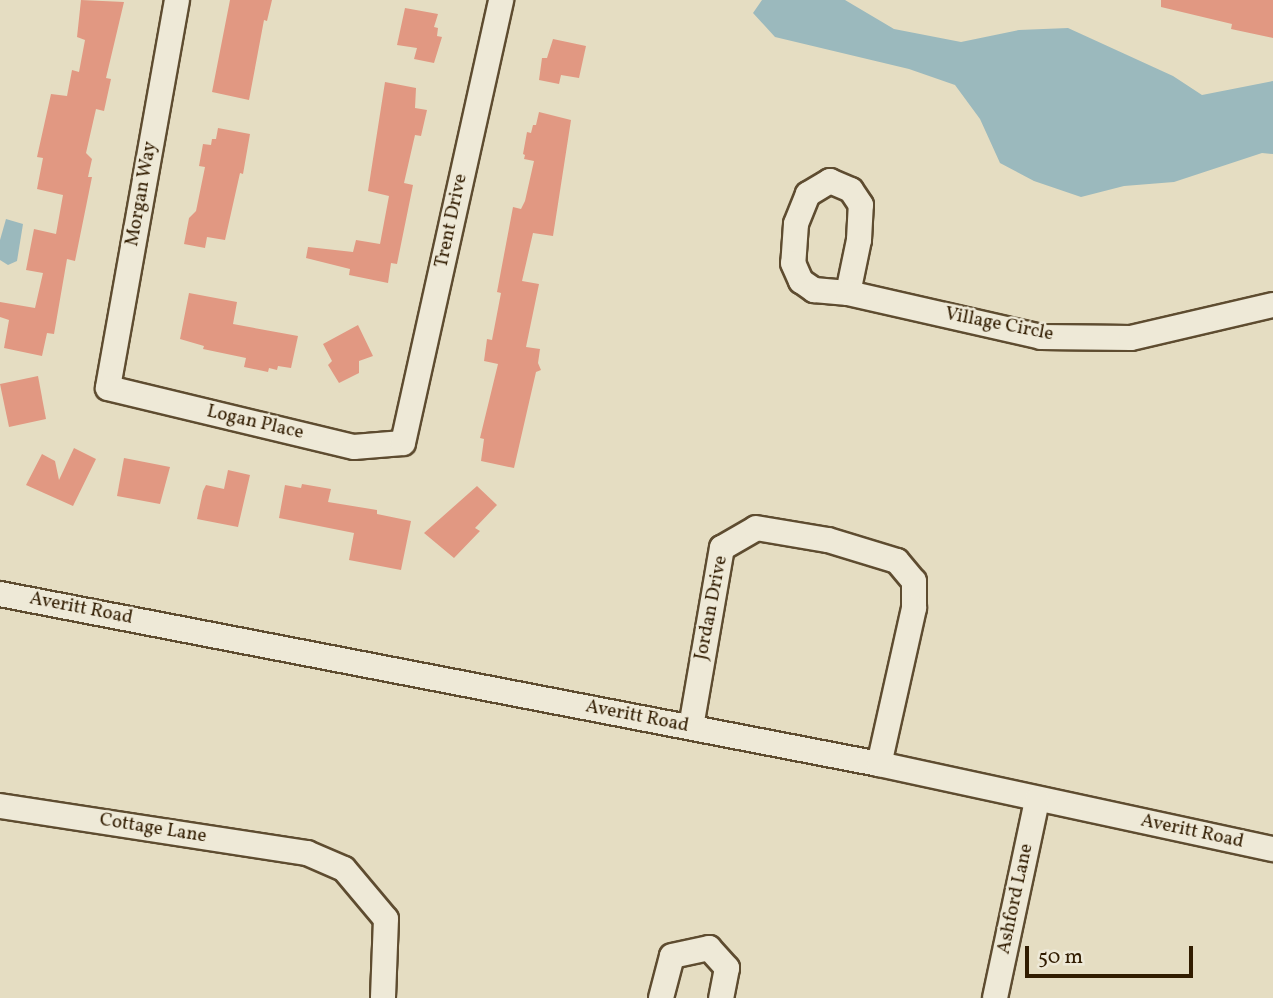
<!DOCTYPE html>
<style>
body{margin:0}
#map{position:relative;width:1273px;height:998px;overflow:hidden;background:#e5ddc2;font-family:Vollkorn,serif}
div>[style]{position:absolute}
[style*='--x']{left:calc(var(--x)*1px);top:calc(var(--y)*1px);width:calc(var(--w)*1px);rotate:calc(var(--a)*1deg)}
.water>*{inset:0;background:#9bb9bd}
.building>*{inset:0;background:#e19882}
.roads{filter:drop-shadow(2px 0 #5e4c30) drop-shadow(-2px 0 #5e4c30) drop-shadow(0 2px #5e4c30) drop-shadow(0 -2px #5e4c30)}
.minor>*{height:24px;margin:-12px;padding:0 12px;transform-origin:12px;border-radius:12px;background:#eee9d7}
span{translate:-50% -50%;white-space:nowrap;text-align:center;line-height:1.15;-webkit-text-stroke:5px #eee9d7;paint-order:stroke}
.street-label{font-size:19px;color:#311c00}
.scale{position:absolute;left:1025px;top:946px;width:168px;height:32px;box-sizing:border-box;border:4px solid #311c00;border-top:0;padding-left:9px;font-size:21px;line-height:24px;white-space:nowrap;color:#311c00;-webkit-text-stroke:5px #eee9d7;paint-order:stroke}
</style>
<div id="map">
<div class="water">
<i style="clip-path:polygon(762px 0,845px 0,894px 29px,961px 42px,1019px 30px,1068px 28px,1173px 76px,1202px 95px,1273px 81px,1273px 154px,1262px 153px,1174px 182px,1124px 186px,1081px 197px,1034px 181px,1000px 163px,980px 119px,955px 85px,909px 69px,775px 37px,753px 13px)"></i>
<i style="clip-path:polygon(6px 219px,23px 224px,17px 261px,8px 265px,0 260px,0 240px)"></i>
</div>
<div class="building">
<i style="clip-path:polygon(81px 0,124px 2px,106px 78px,111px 79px,104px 111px,96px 109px,86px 153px,92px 159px,88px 177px,92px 177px,75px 261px,67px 259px,54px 334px,47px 333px,42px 356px,4px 348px,9px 320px,0 317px,0 302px,35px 308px,43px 273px,26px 270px,34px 229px,56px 234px,63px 195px,37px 189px,43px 158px,37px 157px,51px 94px,67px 96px,72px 70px,79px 72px,85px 40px,77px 37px)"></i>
<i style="clip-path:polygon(230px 0,272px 0,267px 21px,264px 20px,249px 100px,212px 92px)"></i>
<i style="clip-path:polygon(1161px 0,1273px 0,1273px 38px,1231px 29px,1232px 24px,1161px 7px)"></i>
<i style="clip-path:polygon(405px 8px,438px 14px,434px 27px,438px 28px,437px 36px,442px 37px,434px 63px,414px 59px,417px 48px,397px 45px)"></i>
<i style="clip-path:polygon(553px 39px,586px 46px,579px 78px,561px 75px,559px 84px,539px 80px,542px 58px,547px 58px)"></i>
<i style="clip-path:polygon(385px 82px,416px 88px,415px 108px,427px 110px,421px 136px,415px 135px,404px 183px,413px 185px,397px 264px,391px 263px,388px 283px,349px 275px,350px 269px,306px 258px,308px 247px,353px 252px,356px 240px,380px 244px,389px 196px,368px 191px)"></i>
<i style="clip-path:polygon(539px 112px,571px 120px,553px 236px,533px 233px,522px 281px,539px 284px,526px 347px,540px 349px,538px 363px,541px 370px,536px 372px,514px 468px,481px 461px,484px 439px,480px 438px,498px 364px,484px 361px,487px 339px,492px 340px,501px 293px,497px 292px,513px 207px,521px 209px,525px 201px,534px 161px,524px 159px,525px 155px,523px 154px,527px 132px,531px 133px,533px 125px,536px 125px)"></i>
<i style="clip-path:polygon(218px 128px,250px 134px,243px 174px,240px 173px,225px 240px,207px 237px,205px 248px,184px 244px,189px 218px,196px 211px,205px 167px,199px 166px,203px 144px,211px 145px,212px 139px,216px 139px)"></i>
<i style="clip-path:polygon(189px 293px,237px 302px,233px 324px,298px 336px,291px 368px,278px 366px,277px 370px,269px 368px,268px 372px,244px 367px,246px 358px,203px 349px,204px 346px,180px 339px)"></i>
<i style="clip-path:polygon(358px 325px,373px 356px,359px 361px,359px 373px,339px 383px,328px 365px,332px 361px,323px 344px)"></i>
<i style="clip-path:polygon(38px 376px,46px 419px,9px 427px,0 384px)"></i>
<i style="clip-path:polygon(74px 448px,96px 459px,73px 506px,26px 485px,42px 454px,55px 461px,59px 480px)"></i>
<i style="clip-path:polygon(124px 458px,170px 467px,160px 504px,117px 496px)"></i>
<i style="clip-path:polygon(228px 470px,250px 475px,238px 527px,197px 519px,203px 491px,206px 485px,224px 489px)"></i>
<i style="clip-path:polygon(302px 484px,331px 489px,328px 502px,377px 510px,377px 514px,411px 521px,401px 570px,349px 560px,354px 533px,279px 518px,285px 485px,301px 488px)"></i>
<i style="clip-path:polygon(477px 486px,497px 505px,475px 528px,480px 531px,454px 558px,424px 533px)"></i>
</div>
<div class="roads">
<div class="minor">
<i style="--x:177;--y:0;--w:394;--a:100.1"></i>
<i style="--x:108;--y:388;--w:253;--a:13.5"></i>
<i style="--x:354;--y:447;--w:49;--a:-4.7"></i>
<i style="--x:403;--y:443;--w:454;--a:-77.5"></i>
<i style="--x:848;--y:293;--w:54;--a:-78.3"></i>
<i style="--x:859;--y:240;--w:35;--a:-87"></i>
<i style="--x:861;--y:205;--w:18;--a:-124"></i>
<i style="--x:851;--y:190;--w:23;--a:-157"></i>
<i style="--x:830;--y:181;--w:26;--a:149"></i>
<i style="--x:808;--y:194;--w:32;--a:112"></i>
<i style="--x:796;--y:224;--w:39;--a:94"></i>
<i style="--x:793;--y:263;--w:20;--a:66"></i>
<i style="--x:801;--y:281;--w:16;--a:35"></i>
<i style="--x:814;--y:290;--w:34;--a:5"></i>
<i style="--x:848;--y:293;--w:198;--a:12.8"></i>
<i style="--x:1041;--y:337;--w:90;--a:0.6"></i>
<i style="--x:1131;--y:338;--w:146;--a:-13.1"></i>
<i style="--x:0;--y:594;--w:895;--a:10.95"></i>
<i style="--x:879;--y:764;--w:403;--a:12.2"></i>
<i style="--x:691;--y:727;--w:182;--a:-80.2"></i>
<i style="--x:722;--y:548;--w:39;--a:-30"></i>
<i style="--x:756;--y:528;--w:73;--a:9.5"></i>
<i style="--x:828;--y:540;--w:72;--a:16.9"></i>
<i style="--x:897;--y:561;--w:26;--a:50"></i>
<i style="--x:914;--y:581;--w:27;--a:90"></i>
<i style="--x:914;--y:608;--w:160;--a:102.6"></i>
<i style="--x:0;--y:806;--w:311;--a:8.7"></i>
<i style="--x:307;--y:853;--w:40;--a:23.4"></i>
<i style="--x:344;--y:869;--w:65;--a:50"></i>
<i style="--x:386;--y:919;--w:79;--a:92.2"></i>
<i style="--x:661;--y:998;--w:43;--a:-75.3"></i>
<i style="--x:672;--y:956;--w:38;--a:-12"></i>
<i style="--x:709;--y:948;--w:27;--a:48"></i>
<i style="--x:727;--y:968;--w:31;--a:101"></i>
<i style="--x:995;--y:998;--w:202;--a:-78"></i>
</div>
</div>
<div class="street-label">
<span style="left:142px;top:194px;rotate:-80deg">Morgan Way</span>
<span style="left:452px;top:221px;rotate:-78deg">Trent Drive</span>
<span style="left:999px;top:325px;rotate:11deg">Village Circle</span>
<span style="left:255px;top:423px;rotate:13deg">Logan Place</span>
<span style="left:712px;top:608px;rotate:-79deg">Jordan Drive</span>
<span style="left:81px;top:609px;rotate:11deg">Averitt Road</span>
<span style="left:637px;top:717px;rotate:11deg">Averitt Road</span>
<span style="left:153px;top:829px;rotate:9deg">Cottage Lane</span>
<span style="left:1192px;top:832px;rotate:12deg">Averitt Road</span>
<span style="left:1016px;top:899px;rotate:-78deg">Ashford Lane</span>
</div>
<div class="scale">50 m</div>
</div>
